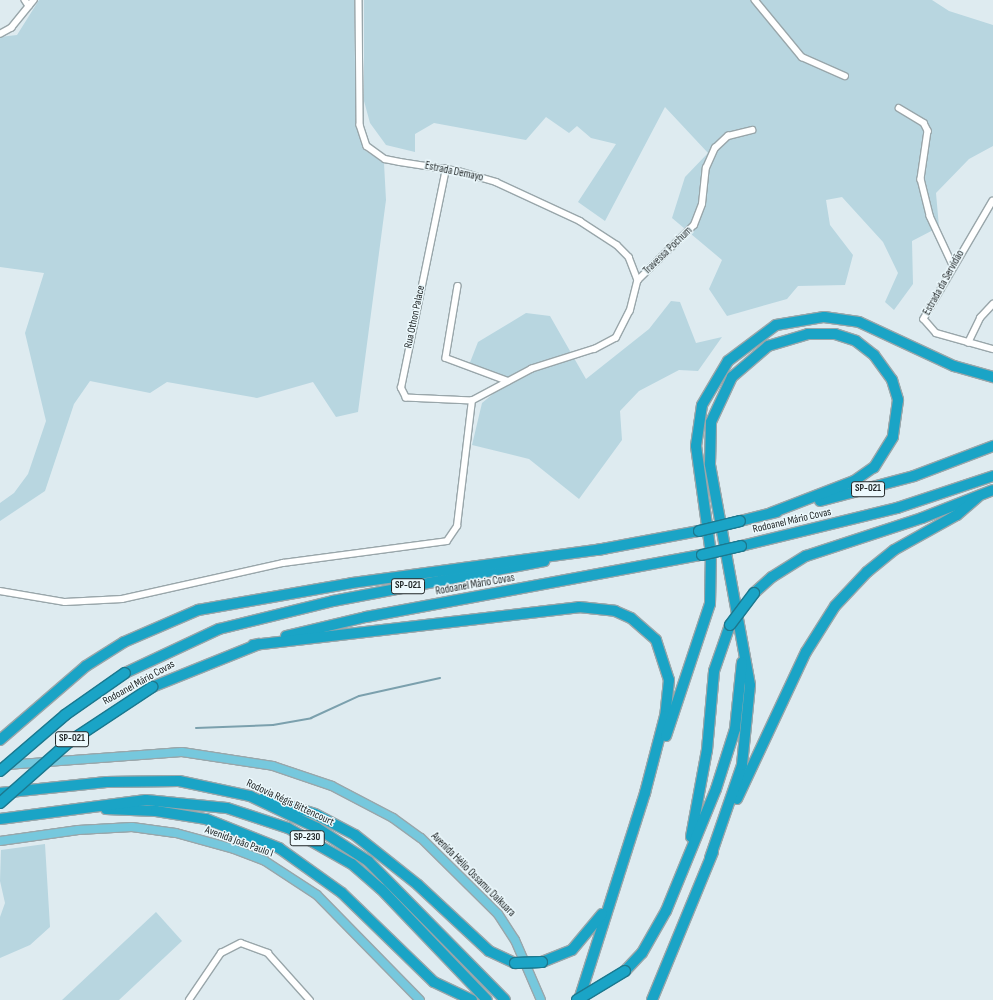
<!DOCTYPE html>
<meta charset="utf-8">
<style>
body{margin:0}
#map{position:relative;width:993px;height:1000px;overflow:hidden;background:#deebf0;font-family:"Sofia Sans Condensed",sans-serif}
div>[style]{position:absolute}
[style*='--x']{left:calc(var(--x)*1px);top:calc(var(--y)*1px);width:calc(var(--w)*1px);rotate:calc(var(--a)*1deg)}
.green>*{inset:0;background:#b8d6e0}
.stream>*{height:2px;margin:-1px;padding:0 1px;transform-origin:1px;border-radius:1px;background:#7ba0ad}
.roads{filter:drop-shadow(1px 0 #99a6aa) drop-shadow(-1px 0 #99a6aa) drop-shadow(0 1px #99a6aa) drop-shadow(0 -1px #99a6aa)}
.minor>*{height:5.5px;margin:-2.75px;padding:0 2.75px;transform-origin:2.75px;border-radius:2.75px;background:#fff}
.primary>*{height:8px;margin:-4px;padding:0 4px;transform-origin:4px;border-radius:4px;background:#76c8dd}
.motorway>*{height:10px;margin:-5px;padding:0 5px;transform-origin:5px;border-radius:5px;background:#1aa4c6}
.bridges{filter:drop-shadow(1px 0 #1c788e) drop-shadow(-1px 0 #1c788e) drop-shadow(0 1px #1c788e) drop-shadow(0 -1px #1c788e)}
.motorway-bridge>*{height:10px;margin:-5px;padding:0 5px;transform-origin:5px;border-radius:5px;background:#1aa4c6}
span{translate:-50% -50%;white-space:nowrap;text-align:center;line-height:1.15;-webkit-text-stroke:3px #ecf9fd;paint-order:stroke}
.shield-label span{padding:1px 3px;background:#ecf9fd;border:1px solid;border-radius:3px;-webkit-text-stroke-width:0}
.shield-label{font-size:10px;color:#212627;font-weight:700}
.street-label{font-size:11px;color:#212627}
</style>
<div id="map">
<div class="green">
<i style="clip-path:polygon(39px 0,354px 0,356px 125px,363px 149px,384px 163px,386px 200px,358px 412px,336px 417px,313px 382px,257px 398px,167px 382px,150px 393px,90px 381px,74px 404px,45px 491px,0 521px,0 503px,14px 493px,28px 474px,46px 421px,25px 333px,44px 273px,0 267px,0 37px,17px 35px)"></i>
<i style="clip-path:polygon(364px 0,932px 0,949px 11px,993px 25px,993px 146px,969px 159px,936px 193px,939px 227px,912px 241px,913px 284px,894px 310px,885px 302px,898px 273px,883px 242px,842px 197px,826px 200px,830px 225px,853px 255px,845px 285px,798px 286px,787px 299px,727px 316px,709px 289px,722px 260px,672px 218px,685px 177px,708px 153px,665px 107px,605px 221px,578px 202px,616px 144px,591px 138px,577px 126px,569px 133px,546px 117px,526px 140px,434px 123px,415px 134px,415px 152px,386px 145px,370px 123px,364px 101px)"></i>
<i style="clip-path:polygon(671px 301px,680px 302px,696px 343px,722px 337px,698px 371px,679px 370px,639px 391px,620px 411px,622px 440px,579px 499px,529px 459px,472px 445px,482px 403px,505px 384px,497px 374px,469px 365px,478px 342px,526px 313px,550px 316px,586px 379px,649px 329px)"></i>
<i style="clip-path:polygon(45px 844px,50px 927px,30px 945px,0 958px,0 917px,5px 903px,0 881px,1px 850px)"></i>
<i style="clip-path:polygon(156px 912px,182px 941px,119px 1000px,62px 1000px)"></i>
</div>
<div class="stream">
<i style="--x:196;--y:728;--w:77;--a:-2.2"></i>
<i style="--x:273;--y:725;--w:39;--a:-10"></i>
<i style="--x:311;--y:718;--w:53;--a:-24.6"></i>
<i style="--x:359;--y:696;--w:83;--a:-12.5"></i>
</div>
<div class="roads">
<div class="minor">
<i style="--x:25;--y:0;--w:7;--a:56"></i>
<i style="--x:359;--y:0;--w:125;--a:89.5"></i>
<i style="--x:360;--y:125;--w:22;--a:72"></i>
<i style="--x:367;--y:146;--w:22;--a:36"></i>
<i style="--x:385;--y:159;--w:15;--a:11"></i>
<i style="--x:400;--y:162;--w:47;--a:8.7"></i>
<i style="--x:446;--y:169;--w:12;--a:9"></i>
<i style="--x:458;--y:171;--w:40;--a:16"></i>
<i style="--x:496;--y:182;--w:93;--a:24.9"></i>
<i style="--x:580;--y:221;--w:44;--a:33"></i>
<i style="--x:617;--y:245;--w:17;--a:45"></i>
<i style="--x:629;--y:257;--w:25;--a:69"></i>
<i style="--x:638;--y:280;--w:32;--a:104"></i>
<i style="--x:630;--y:311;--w:30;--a:117"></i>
<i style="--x:616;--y:338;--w:24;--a:152"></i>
<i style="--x:595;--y:349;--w:66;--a:162.4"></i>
<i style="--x:532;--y:369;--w:68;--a:151.9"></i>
<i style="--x:472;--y:401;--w:66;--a:-177.4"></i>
<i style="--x:406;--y:398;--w:11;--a:-117"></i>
<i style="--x:401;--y:388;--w:224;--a:-78.4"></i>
<i style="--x:755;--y:0;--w:74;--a:50.5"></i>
<i style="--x:802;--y:57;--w:47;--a:23.8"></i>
<i style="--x:0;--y:34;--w:13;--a:-29"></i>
<i style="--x:11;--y:28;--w:36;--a:-51"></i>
<i style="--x:899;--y:108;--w:29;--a:31"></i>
<i style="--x:924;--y:123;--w:9;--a:63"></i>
<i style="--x:928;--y:131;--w:49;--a:98.3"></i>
<i style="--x:921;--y:179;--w:38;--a:76"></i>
<i style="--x:930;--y:216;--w:54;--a:64.9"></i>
<i style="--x:993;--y:201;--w:137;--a:120.3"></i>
<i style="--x:924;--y:319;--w:18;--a:49"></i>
<i style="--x:936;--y:333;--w:59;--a:15.7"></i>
<i style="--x:638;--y:280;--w:78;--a:-44.5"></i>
<i style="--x:694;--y:225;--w:22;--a:-69"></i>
<i style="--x:702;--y:204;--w:36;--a:-84"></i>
<i style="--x:706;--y:168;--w:22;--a:-66"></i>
<i style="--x:715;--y:148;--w:18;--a:-43"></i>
<i style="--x:728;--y:136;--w:25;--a:-14"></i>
<i style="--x:458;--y:286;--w:73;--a:99.5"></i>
<i style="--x:446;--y:358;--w:66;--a:20.4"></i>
<i style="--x:968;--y:343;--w:28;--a:-64"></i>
<i style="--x:980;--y:318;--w:19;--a:-47"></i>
<i style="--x:0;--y:591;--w:66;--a:9.6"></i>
<i style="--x:65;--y:602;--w:57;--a:-3"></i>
<i style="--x:122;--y:599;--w:165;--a:-12.6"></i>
<i style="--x:283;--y:563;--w:165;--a:-7.6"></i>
<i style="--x:447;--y:541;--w:18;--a:-56"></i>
<i style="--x:457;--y:526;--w:126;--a:-83.2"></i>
<i style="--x:189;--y:1000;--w:57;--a:-55.8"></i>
<i style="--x:221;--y:953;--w:22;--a:-27"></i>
<i style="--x:241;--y:943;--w:29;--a:20"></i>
<i style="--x:268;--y:953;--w:63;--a:48.2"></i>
</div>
<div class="primary">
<i style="--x:6;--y:765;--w:176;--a:-4.2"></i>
<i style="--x:182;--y:752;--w:92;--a:8.7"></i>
<i style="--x:273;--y:766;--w:62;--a:18.7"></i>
<i style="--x:332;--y:786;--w:69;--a:27.7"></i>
<i style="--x:393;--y:818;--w:34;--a:36"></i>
<i style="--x:421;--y:838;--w:108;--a:44.6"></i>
<i style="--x:498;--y:914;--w:31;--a:57"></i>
<i style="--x:515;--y:940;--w:65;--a:66.6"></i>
<i style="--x:0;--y:841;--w:79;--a:-8"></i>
<i style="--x:78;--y:830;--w:54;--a:-3.2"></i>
<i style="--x:132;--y:827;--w:44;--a:7.8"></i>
<i style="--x:176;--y:833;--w:60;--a:15.4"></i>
<i style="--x:234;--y:849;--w:33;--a:21"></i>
<i style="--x:265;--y:861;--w:62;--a:33.2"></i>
<i style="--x:317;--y:895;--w:147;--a:45.6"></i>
</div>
<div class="motorway">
<i style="--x:820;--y:501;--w:97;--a:-14.9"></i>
<i style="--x:914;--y:476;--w:85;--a:-20.8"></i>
<i style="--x:740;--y:521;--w:38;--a:-14"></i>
<i style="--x:741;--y:546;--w:161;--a:-13.7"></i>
<i style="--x:897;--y:508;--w:101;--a:-18.4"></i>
<i style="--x:597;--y:550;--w:104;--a:-10.6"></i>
<i style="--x:754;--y:593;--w:24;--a:-42"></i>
<i style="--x:772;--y:577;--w:40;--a:-32"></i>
<i style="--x:806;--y:556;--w:122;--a:-18.1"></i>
<i style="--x:922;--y:518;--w:76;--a:-21.5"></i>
<i style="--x:286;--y:636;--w:82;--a:-13.4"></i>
<i style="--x:366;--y:617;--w:342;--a:-10.5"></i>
<i style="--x:253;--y:645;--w:328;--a:-6.6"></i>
<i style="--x:579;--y:607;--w:36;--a:6"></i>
<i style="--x:615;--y:611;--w:17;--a:24"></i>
<i style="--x:631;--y:618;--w:33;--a:41"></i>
<i style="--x:656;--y:640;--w:42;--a:72"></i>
<i style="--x:669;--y:680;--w:36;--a:96"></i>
<i style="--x:665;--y:716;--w:80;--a:104.6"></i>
<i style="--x:645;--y:793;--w:217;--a:107.7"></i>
<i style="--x:125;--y:673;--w:104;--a:-25.1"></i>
<i style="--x:219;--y:629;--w:117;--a:-13.8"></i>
<i style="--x:333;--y:601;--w:215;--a:-10.7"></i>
<i style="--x:152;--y:687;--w:115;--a:-21.9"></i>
<i style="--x:666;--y:736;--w:139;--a:-71.6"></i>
<i style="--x:710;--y:604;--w:50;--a:-88.9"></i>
<i style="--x:711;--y:554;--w:109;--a:-97.9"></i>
<i style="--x:696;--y:446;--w:41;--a:-81.7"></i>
<i style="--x:702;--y:405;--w:51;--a:-59.4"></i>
<i style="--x:728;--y:361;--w:60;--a:-36.9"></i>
<i style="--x:776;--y:325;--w:49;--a:-9.5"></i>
<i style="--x:824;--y:317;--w:35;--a:8"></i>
<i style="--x:859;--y:322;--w:105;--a:24.9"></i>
<i style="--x:954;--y:366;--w:41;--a:15.8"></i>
<i style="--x:0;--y:740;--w:113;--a:-40.7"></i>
<i style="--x:86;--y:666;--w:45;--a:-32.3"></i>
<i style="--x:124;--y:642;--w:81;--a:-23.4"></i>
<i style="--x:198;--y:610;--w:156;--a:-9.9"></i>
<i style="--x:352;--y:583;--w:254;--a:-7.7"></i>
<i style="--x:0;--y:793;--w:107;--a:-5.9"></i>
<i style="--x:106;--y:782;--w:73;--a:-0.8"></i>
<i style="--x:179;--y:781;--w:73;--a:11.9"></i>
<i style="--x:250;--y:796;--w:74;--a:25.5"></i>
<i style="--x:317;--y:828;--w:61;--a:32.9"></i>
<i style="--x:368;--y:861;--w:195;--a:45.4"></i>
<i style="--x:264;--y:798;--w:53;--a:17.4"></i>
<i style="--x:315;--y:814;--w:45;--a:27.7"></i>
<i style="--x:355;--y:835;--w:80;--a:38.4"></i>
<i style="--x:418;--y:885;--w:97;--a:42.9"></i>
<i style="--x:489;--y:951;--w:29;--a:25"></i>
<i style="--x:737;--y:799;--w:162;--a:-64.9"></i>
<i style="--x:806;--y:652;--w:54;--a:-57.8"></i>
<i style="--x:835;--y:606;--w:47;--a:-46.7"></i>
<i style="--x:867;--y:572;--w:35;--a:-39"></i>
<i style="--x:894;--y:550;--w:72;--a:-29.1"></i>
<i style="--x:957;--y:515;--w:28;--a:-41"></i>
<i style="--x:106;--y:809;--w:50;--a:2.3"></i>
<i style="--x:156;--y:811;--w:51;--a:9.1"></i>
<i style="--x:206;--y:819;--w:79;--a:21.7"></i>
<i style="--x:279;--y:848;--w:77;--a:35.5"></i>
<i style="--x:342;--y:893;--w:128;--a:44.1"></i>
<i style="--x:434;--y:982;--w:42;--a:25.3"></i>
<i style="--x:0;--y:819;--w:147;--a:-7.4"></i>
<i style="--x:146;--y:800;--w:81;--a:5.6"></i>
<i style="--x:227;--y:808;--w:64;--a:18.2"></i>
<i style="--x:288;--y:828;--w:73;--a:29.4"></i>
<i style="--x:352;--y:864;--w:38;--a:41"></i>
<i style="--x:381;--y:889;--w:153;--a:46.3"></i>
<i style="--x:691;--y:837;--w:88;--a:-79.6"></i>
<i style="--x:707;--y:750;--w:79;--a:-84.9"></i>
<i style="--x:714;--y:671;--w:49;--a:-70.8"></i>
<i style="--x:710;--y:858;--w:98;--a:-71"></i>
<i style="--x:742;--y:765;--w:80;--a:-84.3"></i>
<i style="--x:750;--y:685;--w:225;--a:-100.3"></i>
<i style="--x:710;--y:464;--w:42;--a:-88.6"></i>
<i style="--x:711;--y:422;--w:50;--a:-65"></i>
<i style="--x:732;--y:377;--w:48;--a:-40.7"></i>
<i style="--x:768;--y:346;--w:42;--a:-16.7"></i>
<i style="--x:808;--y:334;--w:27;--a:0"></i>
<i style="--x:835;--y:334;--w:22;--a:18"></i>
<i style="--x:856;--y:341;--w:23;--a:38"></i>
<i style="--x:874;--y:355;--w:31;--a:54"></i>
<i style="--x:892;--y:380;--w:21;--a:73"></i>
<i style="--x:898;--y:400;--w:37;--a:98"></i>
<i style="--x:893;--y:437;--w:36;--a:122"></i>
<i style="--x:874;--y:467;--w:24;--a:145"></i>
<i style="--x:854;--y:481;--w:89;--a:158.9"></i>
<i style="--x:542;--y:962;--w:32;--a:-22"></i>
<i style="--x:572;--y:950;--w:47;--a:-50.2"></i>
<i style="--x:625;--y:971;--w:25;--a:-47"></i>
<i style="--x:642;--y:953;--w:48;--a:-60.3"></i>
<i style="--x:666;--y:911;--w:132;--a:-67.7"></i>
<i style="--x:716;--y:789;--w:63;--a:-72.4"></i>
<i style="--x:735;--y:729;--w:67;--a:-84"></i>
<i style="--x:652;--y:1000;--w:160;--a:-67.6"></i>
</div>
</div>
<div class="bridges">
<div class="motorway-bridge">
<i style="--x:699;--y:531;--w:42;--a:-13.7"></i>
<i style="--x:702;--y:555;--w:40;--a:-13"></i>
<i style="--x:730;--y:625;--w:40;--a:-53"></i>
<i style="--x:0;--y:771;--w:86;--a:-40.7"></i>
<i style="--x:65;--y:715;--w:73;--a:-35"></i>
<i style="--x:0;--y:803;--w:92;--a:-41.5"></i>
<i style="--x:69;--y:742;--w:100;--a:-33.5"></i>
<i style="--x:515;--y:963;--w:27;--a:-2"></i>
<i style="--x:577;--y:1000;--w:56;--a:-31.1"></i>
</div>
</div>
<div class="shield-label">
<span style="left:868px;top:489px">SP-021</span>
<span style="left:408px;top:586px">SP-021</span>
<span style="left:72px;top:739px">SP-021</span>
<span style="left:307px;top:838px">SP-230</span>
</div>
<div class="street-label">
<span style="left:454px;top:172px;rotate:12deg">Estrada Demayo</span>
<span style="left:668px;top:251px;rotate:-44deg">Travessa Pochum</span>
<span style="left:944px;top:283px;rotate:-61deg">Estrada da Servidão</span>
<span style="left:415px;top:317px;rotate:-78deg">Rua Othon Palace</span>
<span style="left:792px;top:521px;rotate:-13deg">Rodoanel Mário Covas</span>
<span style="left:475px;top:585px;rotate:-10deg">Rodoanel Mário Covas</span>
<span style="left:139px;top:683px;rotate:-29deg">Rodoanel Mário Covas</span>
<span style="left:290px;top:803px;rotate:25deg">Rodovia Régis Bittencourt</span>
<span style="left:239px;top:842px;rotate:20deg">Avenida João Paulo I</span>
<span style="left:473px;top:875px;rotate:45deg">Avenida Hélio Ossamu Daikuara</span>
</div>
</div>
